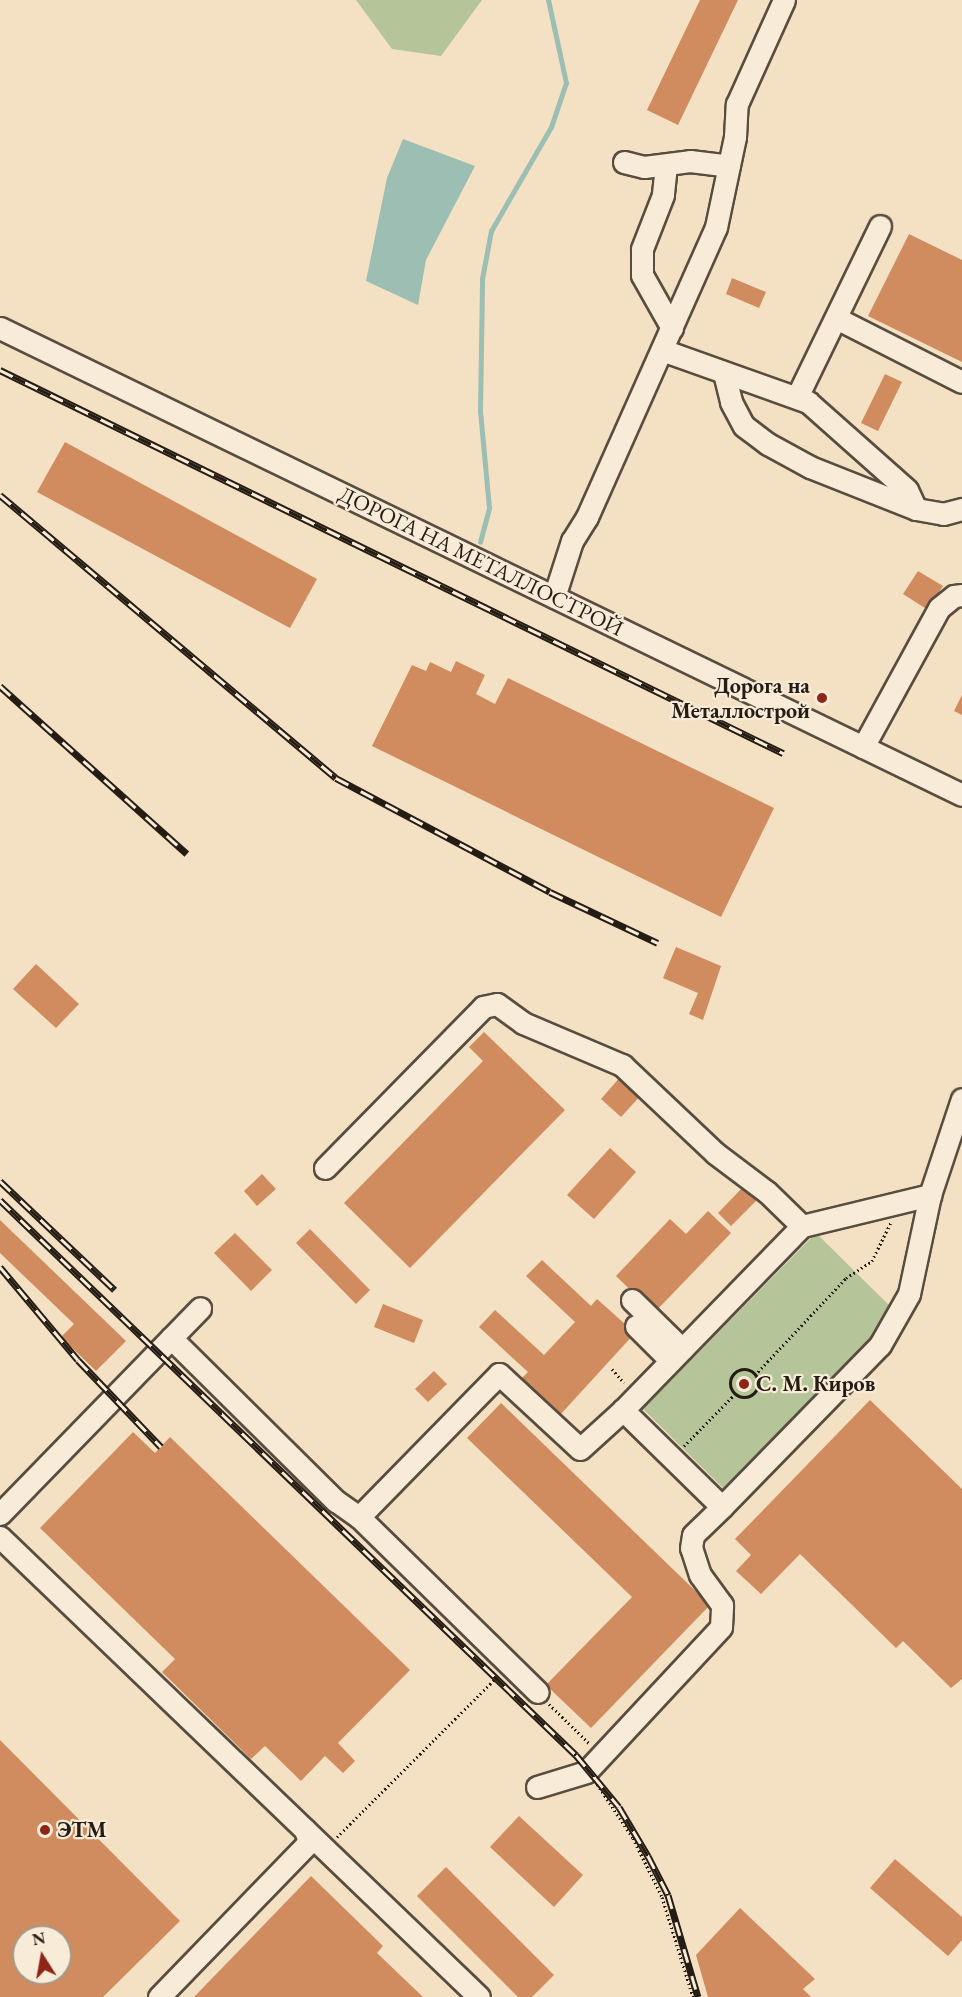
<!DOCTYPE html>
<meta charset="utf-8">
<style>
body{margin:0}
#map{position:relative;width:962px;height:1997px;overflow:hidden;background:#f4e1c4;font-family:"EB Garamond",serif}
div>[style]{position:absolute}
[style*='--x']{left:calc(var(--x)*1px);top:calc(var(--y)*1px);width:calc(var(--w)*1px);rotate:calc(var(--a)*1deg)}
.green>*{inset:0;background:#b5c499}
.water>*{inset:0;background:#9cbeb3}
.stream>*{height:4.5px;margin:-2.25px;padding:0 2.25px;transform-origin:2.25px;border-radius:2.25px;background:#9cbeb3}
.building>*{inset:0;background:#d08b5f}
.path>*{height:3px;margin-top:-1.5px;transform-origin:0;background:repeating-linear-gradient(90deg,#251c13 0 1.5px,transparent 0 4.5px)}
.path>.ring{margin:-1.5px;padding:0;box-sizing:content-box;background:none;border:3px solid #251c13;border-radius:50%}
.roads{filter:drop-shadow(2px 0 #594d3f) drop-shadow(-2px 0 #594d3f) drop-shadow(0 2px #594d3f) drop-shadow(0 -2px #594d3f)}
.minor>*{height:21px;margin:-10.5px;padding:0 10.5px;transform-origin:10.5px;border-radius:10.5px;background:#f8ecd9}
.rail>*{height:7px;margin-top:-3.5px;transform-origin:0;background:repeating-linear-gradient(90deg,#f8ecd9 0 14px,#251c13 0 28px);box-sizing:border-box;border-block:2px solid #251c13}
.dots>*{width:16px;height:16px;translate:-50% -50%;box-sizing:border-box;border:3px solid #f8ecd9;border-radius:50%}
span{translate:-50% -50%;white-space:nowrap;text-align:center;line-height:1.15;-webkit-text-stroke:4.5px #f8ecd9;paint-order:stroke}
.street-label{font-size:22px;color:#251c13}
.poi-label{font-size:22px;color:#251c13;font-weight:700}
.right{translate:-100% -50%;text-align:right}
.left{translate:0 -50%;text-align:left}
.north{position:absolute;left:12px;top:1925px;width:60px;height:60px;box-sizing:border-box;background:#f8ecd9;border:2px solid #a4998a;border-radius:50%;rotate:349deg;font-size:16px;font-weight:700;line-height:24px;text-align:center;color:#251c13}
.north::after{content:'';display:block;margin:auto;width:21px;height:27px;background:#8f2418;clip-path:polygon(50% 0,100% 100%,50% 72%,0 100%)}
</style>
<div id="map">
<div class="green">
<i style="clip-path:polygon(356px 0,482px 0,441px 56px,392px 49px)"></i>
<i style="clip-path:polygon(816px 1233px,896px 1312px,723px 1488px,643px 1409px)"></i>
</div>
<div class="water">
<i style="clip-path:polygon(403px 139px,475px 166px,426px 260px,418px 305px,366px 281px,387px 178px)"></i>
</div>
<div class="stream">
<i style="--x:480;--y:542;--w:35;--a:-75"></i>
<i style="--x:489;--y:508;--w:97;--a:-95.3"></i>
<i style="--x:480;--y:411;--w:132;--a:-89.1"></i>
<i style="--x:482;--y:279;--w:49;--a:-79.4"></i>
<i style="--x:491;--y:231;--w:120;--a:-60"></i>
<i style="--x:551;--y:127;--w:46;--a:-71.2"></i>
<i style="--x:566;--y:83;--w:85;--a:-102.2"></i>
</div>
<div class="building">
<i style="clip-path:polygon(700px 0,738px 0,678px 125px,647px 110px)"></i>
<i style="clip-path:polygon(909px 234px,962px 260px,962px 362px,868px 316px)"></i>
<i style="clip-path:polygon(732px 278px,766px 292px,759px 308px,726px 294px)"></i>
<i style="clip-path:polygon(885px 374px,902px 382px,878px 431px,861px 423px)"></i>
<i style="clip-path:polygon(65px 442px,317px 579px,290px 628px,37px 492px)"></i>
<i style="clip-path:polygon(918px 571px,943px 586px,928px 610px,903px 594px)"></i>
<i style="clip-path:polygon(456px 661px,485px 675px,476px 694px,495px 704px,508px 678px,774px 808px,721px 917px,372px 746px,412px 665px,426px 671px,430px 662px,451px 672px)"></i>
<i style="clip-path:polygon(962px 695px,962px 715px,954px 711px)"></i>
<i style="clip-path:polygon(676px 947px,721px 966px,703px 1020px,689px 1014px,698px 993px,663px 978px)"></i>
<i style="clip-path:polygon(36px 964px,79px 1004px,56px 1028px,13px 989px)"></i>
<i style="clip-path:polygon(484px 1032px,565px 1110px,410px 1268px,344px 1203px,483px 1061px,469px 1047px)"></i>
<i style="clip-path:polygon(622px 1075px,642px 1094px,621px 1117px,601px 1099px)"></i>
<i style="clip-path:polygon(610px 1148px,636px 1172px,594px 1219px,567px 1195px)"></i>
<i style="clip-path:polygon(262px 1174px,276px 1189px,257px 1206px,244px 1191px)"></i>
<i style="clip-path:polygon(746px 1184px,760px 1197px,731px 1226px,718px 1213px)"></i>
<i style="clip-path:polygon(708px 1211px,731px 1233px,654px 1313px,616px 1276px,670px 1219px,686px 1234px)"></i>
<i style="clip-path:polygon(0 1220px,126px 1341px,96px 1371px,61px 1337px,74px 1324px,0 1253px)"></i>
<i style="clip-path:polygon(310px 1229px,370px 1290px,356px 1304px,296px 1243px)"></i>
<i style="clip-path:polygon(235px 1233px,272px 1270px,251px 1291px,214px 1253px)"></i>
<i style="clip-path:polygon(542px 1260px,591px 1306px,597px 1299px,635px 1333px,560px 1415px,521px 1379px,528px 1372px,479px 1327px,495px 1310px,544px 1355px,575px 1322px,526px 1276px)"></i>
<i style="clip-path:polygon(383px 1304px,423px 1320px,414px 1343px,374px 1327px)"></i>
<i style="clip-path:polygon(434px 1371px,447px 1384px,428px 1402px,415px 1389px)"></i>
<i style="clip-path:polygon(870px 1400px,962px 1489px,962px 1679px,951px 1688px,903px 1641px,896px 1648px,800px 1554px,761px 1594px,736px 1571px,751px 1555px,735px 1539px)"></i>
<i style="clip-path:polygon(501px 1403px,710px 1605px,591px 1728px,546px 1685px,632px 1597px,467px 1438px)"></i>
<i style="clip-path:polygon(133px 1432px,155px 1453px,170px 1437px,410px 1670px,338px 1743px,355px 1761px,343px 1773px,325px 1756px,301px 1781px,265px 1746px,251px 1759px,162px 1672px,175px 1659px,40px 1528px)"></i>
<i style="clip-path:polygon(evenodd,0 1740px,180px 1921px,103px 1997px,0 1997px,0 1740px,24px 1937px,60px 1937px,60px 1973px,24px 1973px,24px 1937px)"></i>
<i style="clip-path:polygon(519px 1816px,583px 1875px,554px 1907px,490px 1847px)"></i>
<i style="clip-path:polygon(895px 1859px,962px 1917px,962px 1940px,948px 1956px,870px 1888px)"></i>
<i style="clip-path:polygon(446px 1867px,554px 1975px,532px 1997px,518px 1997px,417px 1896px)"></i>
<i style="clip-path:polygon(311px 1876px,383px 1946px,377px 1953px,423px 1997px,194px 1997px)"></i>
<i style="clip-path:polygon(740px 1908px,815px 1979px,803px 1989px,811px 1997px,708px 1997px,696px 1955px)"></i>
</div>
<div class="path">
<i style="--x:612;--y:1369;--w:18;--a:49"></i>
<i class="ring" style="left:730px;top:1369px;width:25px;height:25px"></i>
<i style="--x:755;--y:1375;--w:133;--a:-46.8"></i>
<i style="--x:846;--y:1278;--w:31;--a:-33"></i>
<i style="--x:872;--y:1261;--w:43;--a:-64"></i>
<i style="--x:684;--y:1446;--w:73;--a:-45.6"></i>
<i style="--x:549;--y:1704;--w:57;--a:44.3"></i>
<i style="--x:597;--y:1784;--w:65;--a:56.3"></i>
<i style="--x:633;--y:1838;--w:66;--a:63.8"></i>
<i style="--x:662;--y:1897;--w:105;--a:72.8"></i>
<i style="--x:337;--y:1837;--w:228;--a:-45"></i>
</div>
<div class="roads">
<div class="minor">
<i style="--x:624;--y:162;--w:21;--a:14"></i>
<i style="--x:644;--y:167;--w:46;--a:-7.4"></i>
<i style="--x:690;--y:161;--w:39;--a:7"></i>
<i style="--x:666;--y:165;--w:30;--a:96"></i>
<i style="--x:663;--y:195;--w:58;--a:111.3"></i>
<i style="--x:642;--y:249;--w:26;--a:90"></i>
<i style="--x:642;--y:275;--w:61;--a:60.5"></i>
<i style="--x:836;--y:318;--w:141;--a:26.9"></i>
<i style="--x:0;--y:328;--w:1069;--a:25.89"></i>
<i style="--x:662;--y:350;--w:155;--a:19.6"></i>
<i style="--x:808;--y:402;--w:132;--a:41.6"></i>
<i style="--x:907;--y:490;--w:21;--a:65"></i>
<i style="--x:724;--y:373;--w:30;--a:76"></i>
<i style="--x:731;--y:402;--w:27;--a:62"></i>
<i style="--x:744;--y:426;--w:30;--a:37"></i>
<i style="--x:768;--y:444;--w:48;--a:28.7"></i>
<i style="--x:810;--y:467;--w:114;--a:21.6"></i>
<i style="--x:916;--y:509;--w:27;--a:10"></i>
<i style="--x:943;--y:514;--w:20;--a:-15"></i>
<i style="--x:797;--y:397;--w:190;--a:-64.1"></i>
<i style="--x:554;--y:597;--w:59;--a:-72.2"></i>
<i style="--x:572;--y:541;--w:28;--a:-58"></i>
<i style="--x:587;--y:517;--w:317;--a:-66"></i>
<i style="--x:716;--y:227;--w:92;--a:-78.1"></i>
<i style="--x:735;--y:137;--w:33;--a:-87"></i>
<i style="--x:737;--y:104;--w:114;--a:-65.7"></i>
<i style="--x:863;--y:747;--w:158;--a:-61.3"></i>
<i style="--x:939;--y:608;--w:19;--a:-39"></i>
<i style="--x:954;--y:596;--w:8;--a:-7"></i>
<i style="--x:325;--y:1168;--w:226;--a:-45.5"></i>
<i style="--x:483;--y:1007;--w:14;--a:-12"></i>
<i style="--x:497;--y:1004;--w:32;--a:36"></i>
<i style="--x:523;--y:1023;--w:108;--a:23"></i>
<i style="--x:622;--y:1065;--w:128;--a:43.4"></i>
<i style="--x:715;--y:1153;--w:65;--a:36.9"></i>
<i style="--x:767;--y:1192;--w:49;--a:44.2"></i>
<i style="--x:930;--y:1195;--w:101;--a:102"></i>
<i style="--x:909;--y:1294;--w:59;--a:119.6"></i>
<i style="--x:880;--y:1345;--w:226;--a:134.3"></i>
<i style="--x:722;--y:1507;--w:139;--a:-135.6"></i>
<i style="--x:623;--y:1410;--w:257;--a:-45.8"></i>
<i style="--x:802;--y:1226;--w:132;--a:-13.6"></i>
<i style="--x:930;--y:1195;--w:101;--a:-71.6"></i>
<i style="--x:632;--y:1300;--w:70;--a:44.4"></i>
<i style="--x:636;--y:1326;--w:49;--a:45"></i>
<i style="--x:171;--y:1338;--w:232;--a:44.7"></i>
<i style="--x:336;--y:1501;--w:28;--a:35"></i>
<i style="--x:359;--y:1517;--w:200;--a:-45.6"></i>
<i style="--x:499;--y:1374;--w:110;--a:42.8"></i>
<i style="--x:580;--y:1449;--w:58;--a:-42.2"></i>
<i style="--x:0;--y:1514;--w:287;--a:-45.8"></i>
<i style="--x:359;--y:1517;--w:250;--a:44.4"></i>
<i style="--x:0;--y:1537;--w:664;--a:43.84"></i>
<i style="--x:537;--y:1787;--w:51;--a:-17"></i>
<i style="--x:586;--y:1772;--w:198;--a:-47"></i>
<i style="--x:721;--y:1627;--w:22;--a:-87"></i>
<i style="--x:722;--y:1605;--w:37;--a:-126"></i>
<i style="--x:700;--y:1575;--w:28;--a:-108"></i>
<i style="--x:691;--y:1548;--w:13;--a:-81"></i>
<i style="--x:693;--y:1535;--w:40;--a:-44"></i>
<i style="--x:159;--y:1997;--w:216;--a:-45.9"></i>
<i style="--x:309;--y:1842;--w:13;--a:-108"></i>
</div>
</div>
<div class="rail">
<i style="--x:0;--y:370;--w:872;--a:26.07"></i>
<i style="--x:0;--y:495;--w:439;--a:40.1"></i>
<i style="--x:336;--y:778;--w:242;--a:28"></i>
<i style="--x:550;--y:892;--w:119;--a:25.3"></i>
<i style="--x:0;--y:686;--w:251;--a:41.9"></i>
<i style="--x:0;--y:1181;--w:158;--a:43.5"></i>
<i style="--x:0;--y:1200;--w:800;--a:43.94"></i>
<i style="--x:576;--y:1755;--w:67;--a:50.4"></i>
<i style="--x:619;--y:1807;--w:57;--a:59.4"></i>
<i style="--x:648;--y:1856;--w:44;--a:62.9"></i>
<i style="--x:668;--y:1895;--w:106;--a:73.6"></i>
<i style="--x:0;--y:1267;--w:121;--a:50"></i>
<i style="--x:78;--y:1360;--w:120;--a:46.3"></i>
</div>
<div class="dots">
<i style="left:822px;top:698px;background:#8f2418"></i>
<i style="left:744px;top:1384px;background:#8f2418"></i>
<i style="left:45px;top:1830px;background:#8f2418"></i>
</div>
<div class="street-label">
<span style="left:481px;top:561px;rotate:26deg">ДОРОГА НА МЕТАЛЛОСТРОЙ</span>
</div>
<div class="poi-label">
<span class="right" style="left:810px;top:698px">Дорога на<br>Металлострой</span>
<span class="left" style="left:756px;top:1384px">С. М. Киров</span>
<span class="left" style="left:57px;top:1830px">ЭТМ</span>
</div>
<div class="north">N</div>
</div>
